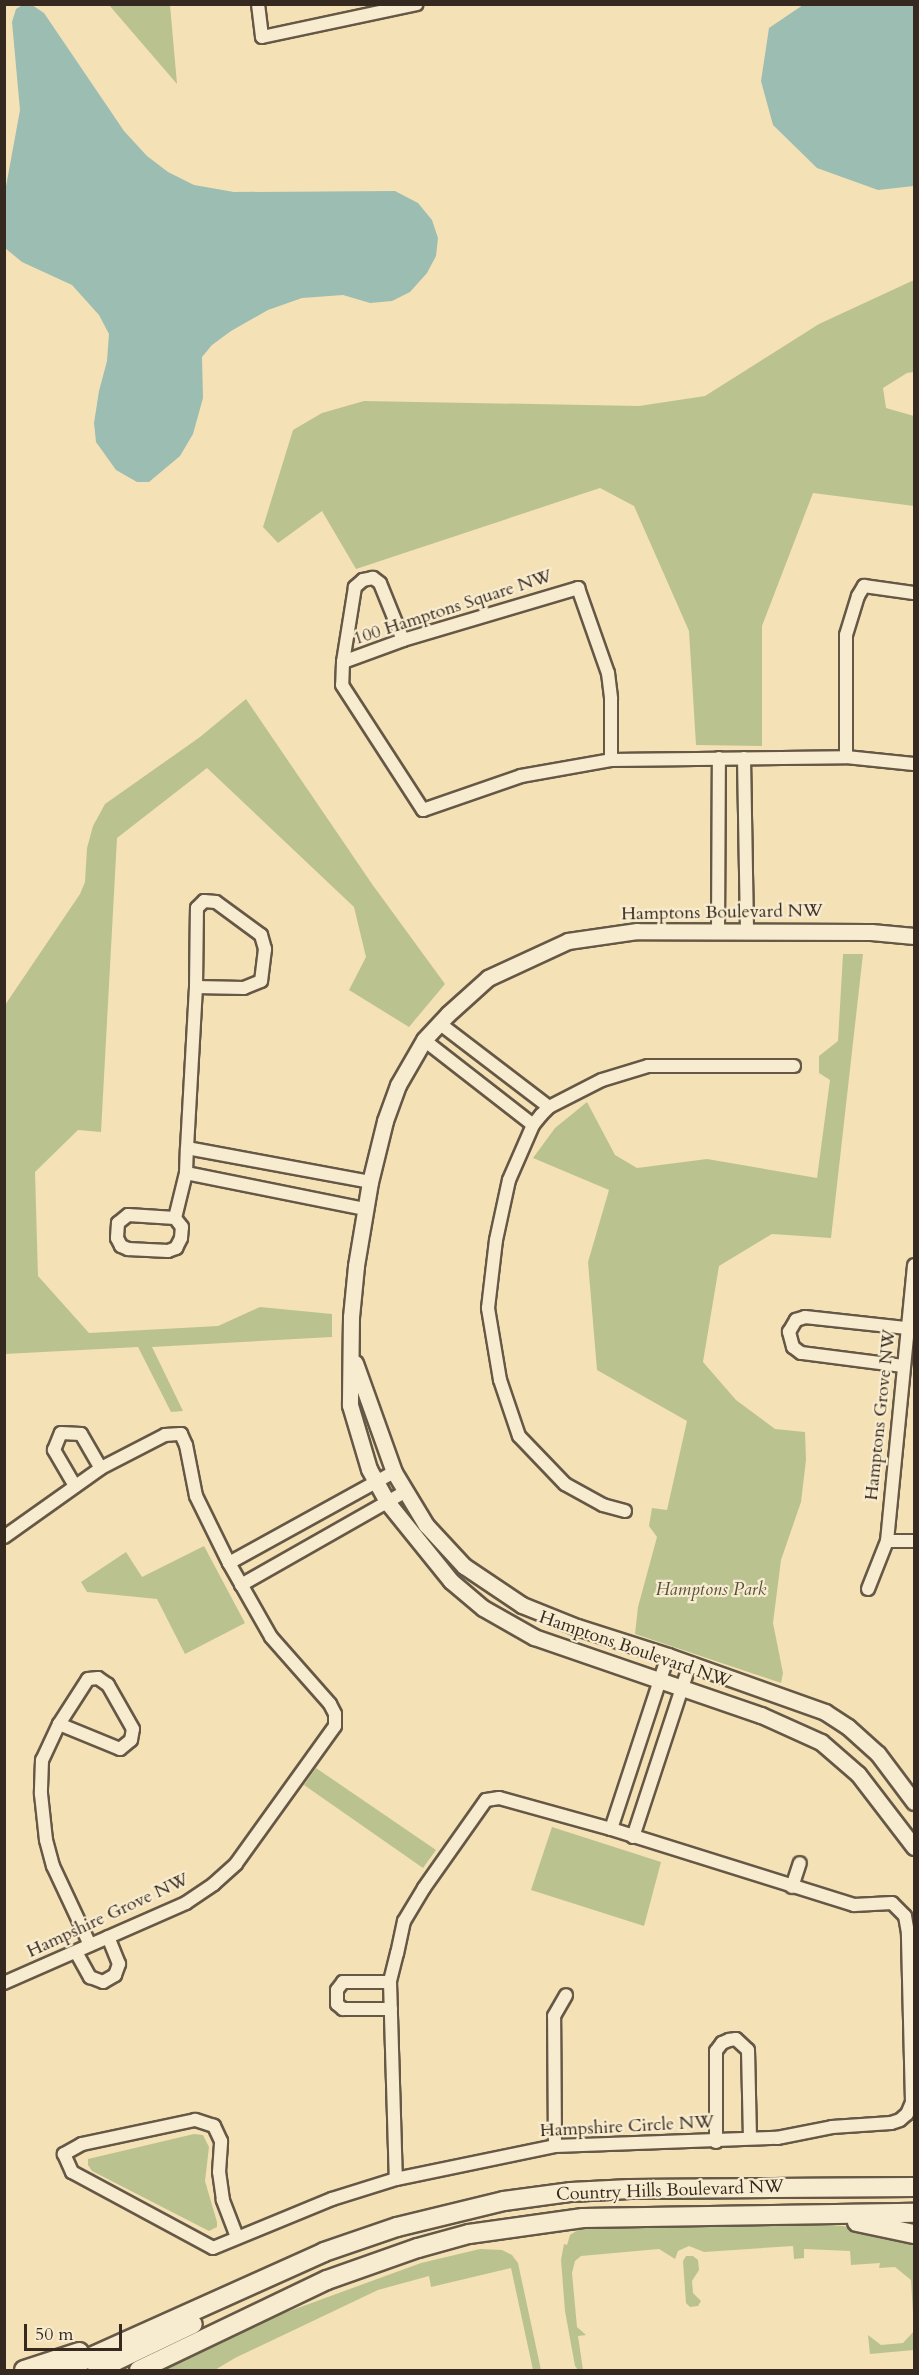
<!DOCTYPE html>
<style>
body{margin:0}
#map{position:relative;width:919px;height:2375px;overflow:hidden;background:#f5e1b6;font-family:Cardo,serif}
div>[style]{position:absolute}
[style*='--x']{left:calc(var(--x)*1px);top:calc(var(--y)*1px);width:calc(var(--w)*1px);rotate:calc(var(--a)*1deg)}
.green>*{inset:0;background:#bac390}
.water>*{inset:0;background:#9cbdb2}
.roads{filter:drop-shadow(2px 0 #665846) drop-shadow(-2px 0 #665846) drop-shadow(0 2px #665846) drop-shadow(0 -2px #665846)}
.minor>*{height:12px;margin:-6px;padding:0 6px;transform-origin:6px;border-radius:6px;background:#f8ecd0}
.tertiary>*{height:15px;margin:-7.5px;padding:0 7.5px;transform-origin:7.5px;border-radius:7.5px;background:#f8ecd0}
.secondary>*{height:18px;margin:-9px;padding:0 9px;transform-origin:9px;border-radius:9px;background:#f8ecd0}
span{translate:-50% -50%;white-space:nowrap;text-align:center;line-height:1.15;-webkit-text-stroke:4.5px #f8ecd0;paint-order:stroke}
.street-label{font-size:18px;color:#362a20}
.park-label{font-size:18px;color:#57503c;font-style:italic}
.frame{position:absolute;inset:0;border:6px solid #362a20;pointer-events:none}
.scale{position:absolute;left:24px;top:2324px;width:98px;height:27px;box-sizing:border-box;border:3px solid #362a20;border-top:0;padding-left:8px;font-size:18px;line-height:21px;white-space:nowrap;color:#362a20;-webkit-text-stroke:4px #f8ecd0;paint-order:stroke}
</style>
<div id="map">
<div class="green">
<i style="clip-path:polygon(109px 5px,170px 5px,177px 84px)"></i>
<i style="clip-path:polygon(914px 280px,914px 372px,907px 373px,883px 388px,886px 408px,914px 416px,914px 506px,813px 493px,762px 626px,762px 746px,696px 745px,689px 631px,634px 506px,600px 488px,356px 569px,322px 511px,278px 543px,263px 527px,293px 430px,322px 413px,364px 401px,639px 406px,705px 396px,819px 324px)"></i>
<i style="clip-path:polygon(246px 699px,372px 884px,445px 984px,409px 1027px,349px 990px,366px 957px,354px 907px,207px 768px,117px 838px,101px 1132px,78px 1130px,35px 1172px,38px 1276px,89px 1333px,218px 1326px,260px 1307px,332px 1314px,332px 1337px,152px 1347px,183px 1411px,171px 1412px,138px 1347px,5px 1354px,5px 1005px,80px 894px,85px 882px,87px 848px,93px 826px,105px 804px,200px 737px)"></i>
<i style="clip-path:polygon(843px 954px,863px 954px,831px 1238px,772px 1234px,719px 1266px,703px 1362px,736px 1400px,775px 1429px,805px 1432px,806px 1460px,801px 1502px,781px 1560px,773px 1623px,783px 1673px,781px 1683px,635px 1634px,638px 1607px,657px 1537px,649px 1526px,652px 1508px,667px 1510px,687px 1421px,597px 1370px,588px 1262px,609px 1190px,533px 1158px,555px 1128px,587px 1102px,615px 1155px,637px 1168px,707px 1159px,817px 1178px,830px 1080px,819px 1073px,819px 1056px,838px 1041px)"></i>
<i style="clip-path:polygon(204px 1546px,245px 1623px,185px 1654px,157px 1599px,87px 1592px,81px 1582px,126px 1552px,142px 1577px)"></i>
<i style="clip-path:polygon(316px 1768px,436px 1850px,423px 1868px,304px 1785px)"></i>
<i style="clip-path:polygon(552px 1827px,661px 1862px,644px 1926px,531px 1890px)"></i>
<i style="clip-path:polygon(194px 2134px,203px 2135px,209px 2147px,205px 2181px,217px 2222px,217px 2227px,209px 2231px,92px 2171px,88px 2165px,88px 2159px)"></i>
<i style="clip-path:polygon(805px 2222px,880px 2230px,914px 2242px,914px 2350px,870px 2354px,868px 2335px,881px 2345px,903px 2343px,914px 2331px,911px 2280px,895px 2267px,879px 2268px,880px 2263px,851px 2265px,850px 2251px,804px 2249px,804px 2258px,794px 2259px,793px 2246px,704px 2252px,689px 2246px,678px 2251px,675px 2259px,659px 2249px,581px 2256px,575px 2261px,572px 2273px,577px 2327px,586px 2335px,578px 2336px,583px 2370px,578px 2370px,575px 2366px,565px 2311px,561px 2260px,564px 2244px,567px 2245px,570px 2235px,578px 2230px,593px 2226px)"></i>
<i style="clip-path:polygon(480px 2249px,502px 2250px,512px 2255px,518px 2263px,541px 2370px,533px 2370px,511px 2268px,431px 2287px,429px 2276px,378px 2290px,235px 2358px,215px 2370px,158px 2370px,251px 2325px,421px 2263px)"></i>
<i style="clip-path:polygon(686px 2256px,693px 2256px,698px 2260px,699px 2270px,692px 2281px,693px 2293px,701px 2301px,698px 2306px,690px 2307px,686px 2303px,683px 2261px)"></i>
</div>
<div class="water">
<i style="clip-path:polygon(24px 4px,32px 5px,44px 13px,124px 131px,147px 156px,168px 172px,194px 185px,234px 192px,395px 191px,418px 203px,432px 220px,438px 238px,436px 256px,427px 273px,410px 292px,392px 301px,370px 303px,343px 295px,302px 298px,268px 310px,231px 331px,212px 345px,202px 357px,203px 398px,193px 434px,180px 456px,149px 482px,137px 482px,116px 470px,96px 442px,94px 423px,99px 391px,107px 361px,109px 334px,99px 315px,72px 285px,22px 262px,5px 248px,5px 192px,20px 110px,12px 22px,16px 9px)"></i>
<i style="clip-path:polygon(803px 5px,914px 5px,914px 186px,878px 190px,817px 168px,773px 125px,761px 81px,769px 28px)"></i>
</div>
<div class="roads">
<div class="minor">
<i style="--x:258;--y:4;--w:33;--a:83"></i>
<i style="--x:262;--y:37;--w:158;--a:-12"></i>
<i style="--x:403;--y:640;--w:61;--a:-112"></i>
<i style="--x:380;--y:583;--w:9;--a:-144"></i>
<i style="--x:373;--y:578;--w:10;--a:169"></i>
<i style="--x:363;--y:580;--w:11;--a:139"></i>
<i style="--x:355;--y:587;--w:76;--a:99.1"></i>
<i style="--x:343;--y:662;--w:23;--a:92"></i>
<i style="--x:342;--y:685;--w:149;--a:57.1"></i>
<i style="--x:423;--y:810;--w:104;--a:-19.1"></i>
<i style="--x:521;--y:776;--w:91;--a:-10.1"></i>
<i style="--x:611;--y:760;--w:235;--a:-0.7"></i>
<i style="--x:846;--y:757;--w:68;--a:5.9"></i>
<i style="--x:343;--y:662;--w:64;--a:-20.1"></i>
<i style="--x:403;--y:640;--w:183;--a:-16.5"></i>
<i style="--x:578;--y:588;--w:90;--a:70.6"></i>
<i style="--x:608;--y:673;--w:26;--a:83"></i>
<i style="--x:611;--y:699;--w:61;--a:90"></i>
<i style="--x:846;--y:757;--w:122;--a:-90"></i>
<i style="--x:846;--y:635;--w:41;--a:-72.9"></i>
<i style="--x:858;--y:596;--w:12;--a:-59"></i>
<i style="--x:864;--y:586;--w:50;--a:8"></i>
<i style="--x:744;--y:758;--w:172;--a:89"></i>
<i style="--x:718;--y:931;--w:173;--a:-89.7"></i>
<i style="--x:439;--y:1023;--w:138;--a:37.4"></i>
<i style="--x:424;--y:1040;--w:138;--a:37.9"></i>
<i style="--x:187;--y:1148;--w:186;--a:10.5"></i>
<i style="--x:186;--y:1173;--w:183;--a:11.4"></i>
<i style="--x:175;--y:1218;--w:47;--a:-176.3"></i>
<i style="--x:128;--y:1215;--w:13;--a:141"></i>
<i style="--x:118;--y:1223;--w:15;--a:94"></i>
<i style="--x:117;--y:1238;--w:9;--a:63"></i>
<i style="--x:121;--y:1246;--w:8;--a:23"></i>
<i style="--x:128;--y:1249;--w:40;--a:2.9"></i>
<i style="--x:168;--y:1251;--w:9;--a:-21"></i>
<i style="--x:176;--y:1248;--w:11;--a:-63"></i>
<i style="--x:181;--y:1238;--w:11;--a:-85"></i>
<i style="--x:182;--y:1227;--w:11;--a:-128"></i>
<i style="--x:175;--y:1218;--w:46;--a:-76.3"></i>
<i style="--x:186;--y:1173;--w:25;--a:-88"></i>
<i style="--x:187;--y:1148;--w:161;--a:-86.8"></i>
<i style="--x:196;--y:987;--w:79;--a:-89.3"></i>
<i style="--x:197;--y:908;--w:10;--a:-45"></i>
<i style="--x:204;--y:901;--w:12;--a:5"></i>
<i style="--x:216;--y:902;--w:56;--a:36.3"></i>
<i style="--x:261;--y:935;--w:15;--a:74"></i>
<i style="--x:265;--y:949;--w:32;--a:97"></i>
<i style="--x:261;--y:981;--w:18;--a:158"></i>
<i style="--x:244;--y:988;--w:48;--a:-178.8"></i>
<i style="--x:903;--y:1366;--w:103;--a:-172.7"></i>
<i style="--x:801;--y:1353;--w:10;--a:-143"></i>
<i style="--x:793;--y:1347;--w:16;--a:-105"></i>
<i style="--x:789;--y:1332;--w:14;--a:-60"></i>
<i style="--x:796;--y:1320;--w:9;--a:-18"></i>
<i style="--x:805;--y:1317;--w:103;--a:6.2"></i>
<i style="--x:75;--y:1486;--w:42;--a:-120.3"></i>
<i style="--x:54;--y:1450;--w:18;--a:-68"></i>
<i style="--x:61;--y:1433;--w:20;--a:3"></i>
<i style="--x:81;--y:1434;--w:39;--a:60"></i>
<i style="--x:625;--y:1511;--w:23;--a:-165"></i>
<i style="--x:603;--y:1505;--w:43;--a:-151.1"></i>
<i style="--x:565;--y:1484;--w:66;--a:-133.8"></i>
<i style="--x:519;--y:1436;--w:59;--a:-108.7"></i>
<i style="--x:500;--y:1380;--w:73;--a:-99.5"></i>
<i style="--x:488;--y:1308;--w:68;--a:-83.3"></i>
<i style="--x:496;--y:1240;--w:61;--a:-77.8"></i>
<i style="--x:509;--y:1180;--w:60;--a:-66.4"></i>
<i style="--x:533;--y:1125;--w:13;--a:-51"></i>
<i style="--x:541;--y:1115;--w:11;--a:-45"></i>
<i style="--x:549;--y:1107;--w:59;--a:-27"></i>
<i style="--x:602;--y:1080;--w:48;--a:-16.9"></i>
<i style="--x:648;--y:1066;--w:146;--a:0"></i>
<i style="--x:4;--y:1537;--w:119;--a:-35.4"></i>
<i style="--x:101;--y:1468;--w:72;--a:-27.3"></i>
<i style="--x:165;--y:1435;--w:16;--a:-4"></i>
<i style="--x:181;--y:1434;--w:12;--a:66"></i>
<i style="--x:186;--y:1445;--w:52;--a:78.9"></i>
<i style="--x:196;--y:1496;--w:75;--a:63.8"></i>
<i style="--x:229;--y:1563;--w:85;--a:60.4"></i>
<i style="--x:271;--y:1637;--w:89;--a:48.6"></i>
<i style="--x:330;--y:1704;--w:11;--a:63"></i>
<i style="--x:335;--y:1714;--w:12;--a:90"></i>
<i style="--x:335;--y:1726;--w:170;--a:125.7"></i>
<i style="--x:236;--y:1864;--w:30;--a:138"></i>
<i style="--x:214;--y:1884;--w:34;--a:146"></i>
<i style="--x:186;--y:1903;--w:199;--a:156.3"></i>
<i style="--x:887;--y:1541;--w:27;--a:0"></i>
<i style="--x:229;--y:1563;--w:188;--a:-28.9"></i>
<i style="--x:241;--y:1585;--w:189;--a:-29.6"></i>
<i style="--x:868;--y:1589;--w:52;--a:-68.4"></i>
<i style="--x:887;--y:1541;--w:277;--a:-84.4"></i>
<i style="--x:59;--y:1724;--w:66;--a:22.3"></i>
<i style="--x:120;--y:1749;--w:14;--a:-39"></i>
<i style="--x:131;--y:1740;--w:11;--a:-80"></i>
<i style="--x:133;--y:1729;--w:51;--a:-119.6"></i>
<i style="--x:108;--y:1685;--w:12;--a:-145"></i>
<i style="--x:98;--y:1678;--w:10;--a:174"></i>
<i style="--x:88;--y:1679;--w:54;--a:122.8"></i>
<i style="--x:59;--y:1724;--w:40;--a:115"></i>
<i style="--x:42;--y:1760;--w:34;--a:92"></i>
<i style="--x:41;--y:1794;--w:46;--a:83.8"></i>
<i style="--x:46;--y:1840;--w:27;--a:75"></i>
<i style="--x:53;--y:1866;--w:87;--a:64.9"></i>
<i style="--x:611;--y:1829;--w:182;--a:-71.8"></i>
<i style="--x:633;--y:1837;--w:182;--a:-71.8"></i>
<i style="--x:792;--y:1887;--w:25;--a:-72"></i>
<i style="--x:76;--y:1952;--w:29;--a:61"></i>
<i style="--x:90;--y:1977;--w:14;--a:21"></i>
<i style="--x:103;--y:1982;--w:14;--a:-30"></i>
<i style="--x:115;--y:1975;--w:12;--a:-70"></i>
<i style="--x:119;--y:1964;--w:29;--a:-112"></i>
<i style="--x:390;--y:1982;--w:47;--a:180"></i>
<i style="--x:343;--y:1982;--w:10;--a:127"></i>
<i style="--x:337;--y:1990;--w:14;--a:90"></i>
<i style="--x:337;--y:2004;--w:8;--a:40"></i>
<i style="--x:343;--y:2009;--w:48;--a:0"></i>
<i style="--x:716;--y:2142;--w:91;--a:-90"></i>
<i style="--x:716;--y:2051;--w:10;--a:-53"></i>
<i style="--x:722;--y:2043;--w:8;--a:-23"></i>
<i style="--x:729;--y:2040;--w:7;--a:-8"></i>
<i style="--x:736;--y:2039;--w:16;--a:43"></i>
<i style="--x:748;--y:2050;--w:88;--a:88.7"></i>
<i style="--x:555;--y:2146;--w:130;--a:-90.4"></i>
<i style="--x:554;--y:2016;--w:24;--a:-60"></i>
<i style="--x:237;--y:2237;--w:40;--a:-111"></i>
<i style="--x:223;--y:2200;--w:28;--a:-98"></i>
<i style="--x:219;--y:2172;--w:31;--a:-86"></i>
<i style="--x:221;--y:2141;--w:17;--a:-115"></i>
<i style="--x:214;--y:2126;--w:20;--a:-162"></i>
<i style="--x:195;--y:2120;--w:116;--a:168"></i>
<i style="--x:82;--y:2144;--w:21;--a:151"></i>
<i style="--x:64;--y:2154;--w:20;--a:66"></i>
<i style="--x:72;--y:2172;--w:160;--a:28.3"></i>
<i style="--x:213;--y:2248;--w:129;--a:-22.4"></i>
<i style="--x:332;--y:2199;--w:67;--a:-17.4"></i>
<i style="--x:396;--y:2179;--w:162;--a:-11.7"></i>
<i style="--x:555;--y:2146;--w:222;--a:-2.1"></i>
<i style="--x:777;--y:2138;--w:56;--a:-11.3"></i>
<i style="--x:832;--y:2127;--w:59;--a:-3.9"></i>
<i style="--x:891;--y:2123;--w:9;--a:-18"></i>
<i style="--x:900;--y:2120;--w:9;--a:-41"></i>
<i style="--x:907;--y:2114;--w:13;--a:-67"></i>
<i style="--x:912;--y:2102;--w:169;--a:-91.4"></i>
<i style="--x:908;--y:1933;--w:17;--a:-100"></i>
<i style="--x:905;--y:1916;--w:18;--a:-135"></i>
<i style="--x:892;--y:1903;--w:38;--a:177"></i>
<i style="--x:854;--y:1905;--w:255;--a:-162.6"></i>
<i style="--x:611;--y:1829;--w:116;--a:-164.5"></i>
<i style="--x:499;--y:1798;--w:13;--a:171"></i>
<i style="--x:486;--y:1800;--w:108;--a:125.2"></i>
<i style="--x:424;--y:1888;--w:39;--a:121"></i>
<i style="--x:404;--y:1921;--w:33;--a:102"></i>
<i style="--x:397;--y:1953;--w:30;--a:104"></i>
<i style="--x:390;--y:1982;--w:197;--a:88.3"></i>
</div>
<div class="tertiary">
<i style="--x:914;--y:936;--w:43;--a:-174.7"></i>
<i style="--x:871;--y:932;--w:234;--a:-179.8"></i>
<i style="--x:637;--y:931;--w:70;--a:171.8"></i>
<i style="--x:568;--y:941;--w:88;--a:155.2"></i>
<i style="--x:488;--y:978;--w:54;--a:138"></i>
<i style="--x:448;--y:1014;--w:35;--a:133"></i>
<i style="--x:424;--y:1040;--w:52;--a:120"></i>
<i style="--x:398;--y:1085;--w:38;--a:110"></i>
<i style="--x:385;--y:1121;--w:63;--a:103.8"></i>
<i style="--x:370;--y:1182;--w:85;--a:99.5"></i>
<i style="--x:356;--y:1266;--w:51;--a:95.6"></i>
<i style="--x:351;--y:1317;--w:88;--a:90.7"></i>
<i style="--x:350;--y:1405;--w:67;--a:73.5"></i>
<i style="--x:369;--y:1469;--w:39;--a:61"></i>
<i style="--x:388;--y:1503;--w:100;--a:51.1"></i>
<i style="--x:451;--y:1581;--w:42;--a:40.2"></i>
<i style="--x:483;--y:1608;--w:59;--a:29.6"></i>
<i style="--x:534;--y:1637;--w:240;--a:19"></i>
<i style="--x:761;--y:1715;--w:66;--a:24.2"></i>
<i style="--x:821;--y:1742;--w:49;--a:40.9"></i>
<i style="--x:858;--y:1774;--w:92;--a:52.5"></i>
<i style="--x:355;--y:1363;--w:116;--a:70.3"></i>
<i style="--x:394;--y:1472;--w:62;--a:58.9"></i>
<i style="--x:426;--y:1525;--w:56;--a:47.2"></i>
<i style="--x:464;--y:1566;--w:70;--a:33.9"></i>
<i style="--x:522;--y:1605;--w:59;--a:21.8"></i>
<i style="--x:577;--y:1627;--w:96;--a:17.7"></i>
<i style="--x:668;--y:1656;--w:167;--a:19.6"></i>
<i style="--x:825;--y:1712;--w:27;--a:33"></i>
<i style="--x:848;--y:1727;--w:40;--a:42"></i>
<i style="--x:878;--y:1754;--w:60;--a:53.1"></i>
</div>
<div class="secondary">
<i style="--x:857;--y:2222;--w:58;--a:11.9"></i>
<i style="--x:24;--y:2370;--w:58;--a:-18.1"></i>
<i style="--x:62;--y:2370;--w:287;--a:-24.2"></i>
<i style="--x:324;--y:2252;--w:77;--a:-18.9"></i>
<i style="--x:397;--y:2227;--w:110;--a:-13.7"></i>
<i style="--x:504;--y:2201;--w:68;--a:-7.7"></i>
<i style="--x:571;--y:2192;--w:59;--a:-2.9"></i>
<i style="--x:630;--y:2189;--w:284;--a:-0.4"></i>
<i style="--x:97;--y:2370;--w:106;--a:-25.6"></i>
<i style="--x:139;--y:2370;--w:208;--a:-25.6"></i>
<i style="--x:327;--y:2280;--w:96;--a:-19.4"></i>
<i style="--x:418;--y:2248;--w:53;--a:-15.4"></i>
<i style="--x:469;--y:2234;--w:115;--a:-8"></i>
<i style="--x:583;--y:2218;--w:331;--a:-0.9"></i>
</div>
</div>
<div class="street-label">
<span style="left:453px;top:608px;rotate:-18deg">100 Hamptons Square NW</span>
<span style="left:722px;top:913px;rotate:-1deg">Hamptons Boulevard NW</span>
<span style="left:881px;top:1415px;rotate:-84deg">Hamptons Grove NW</span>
<span style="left:635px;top:1650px;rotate:19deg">Hamptons Boulevard NW</span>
<span style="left:108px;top:1916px;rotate:-25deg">Hampshire Grove NW</span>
<span style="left:627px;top:2127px;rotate:-3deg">Hampshire Circle NW</span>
<span style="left:670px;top:2191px;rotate:-2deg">Country Hills Boulevard NW</span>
</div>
<div class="park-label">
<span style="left:711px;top:1590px">Hamptons Park</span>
</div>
<div class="frame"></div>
<div class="scale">50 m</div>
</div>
